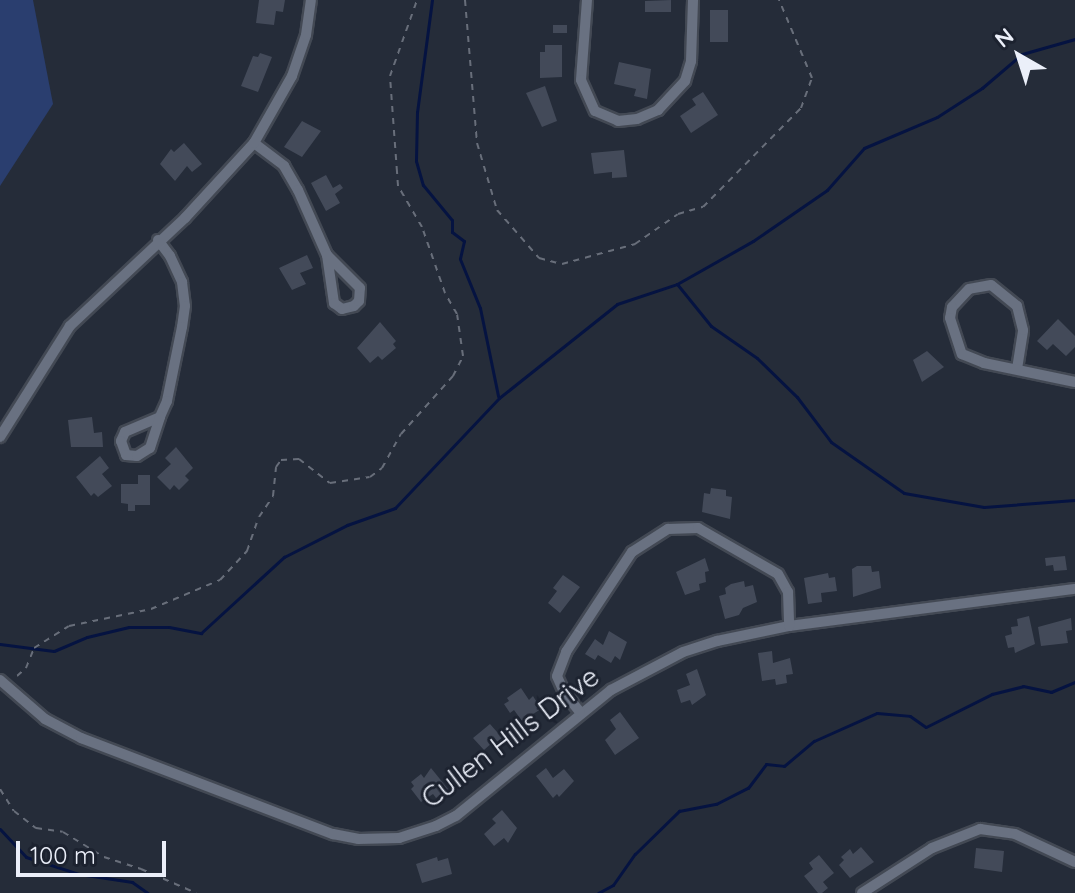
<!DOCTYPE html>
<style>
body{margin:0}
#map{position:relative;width:1075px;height:893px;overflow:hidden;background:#252c39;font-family:Quicksand,sans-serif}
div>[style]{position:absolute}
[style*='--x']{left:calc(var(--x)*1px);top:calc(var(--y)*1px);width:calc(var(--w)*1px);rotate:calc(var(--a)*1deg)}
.green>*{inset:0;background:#2a3e6f}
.stream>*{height:3px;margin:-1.5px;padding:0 1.5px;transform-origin:1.5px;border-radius:1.5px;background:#051341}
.building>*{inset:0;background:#434a59}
.path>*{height:2px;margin-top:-1px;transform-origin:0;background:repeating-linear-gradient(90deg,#686e7a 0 6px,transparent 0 12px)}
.roads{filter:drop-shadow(2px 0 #434954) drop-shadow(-2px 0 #434954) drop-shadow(0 2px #434954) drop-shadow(0 -2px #434954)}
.minor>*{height:10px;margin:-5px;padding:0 5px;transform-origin:5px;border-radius:5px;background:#697181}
span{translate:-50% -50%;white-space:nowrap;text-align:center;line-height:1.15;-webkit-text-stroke:6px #1c222f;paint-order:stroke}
.street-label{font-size:28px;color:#ebeff9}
.north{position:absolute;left:979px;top:16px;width:80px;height:80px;-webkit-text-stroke:6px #1c222f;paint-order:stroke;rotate:321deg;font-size:22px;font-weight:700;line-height:32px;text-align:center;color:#ebeff9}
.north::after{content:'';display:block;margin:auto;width:28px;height:36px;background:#ebeff9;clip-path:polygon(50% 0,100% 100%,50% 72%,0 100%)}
.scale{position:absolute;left:16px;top:841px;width:150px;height:36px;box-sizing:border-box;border:4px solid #ebeff9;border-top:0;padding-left:10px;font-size:24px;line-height:28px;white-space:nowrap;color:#ebeff9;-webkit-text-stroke:6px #1c222f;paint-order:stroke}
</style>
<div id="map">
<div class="green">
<i style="clip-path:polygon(0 0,33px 0,53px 104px,0 186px)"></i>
</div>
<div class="stream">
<i style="--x:432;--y:0;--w:113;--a:97.6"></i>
<i style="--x:417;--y:112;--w:49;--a:91.2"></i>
<i style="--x:416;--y:161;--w:25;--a:74"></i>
<i style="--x:423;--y:185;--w:45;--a:50.4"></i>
<i style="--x:452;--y:220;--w:12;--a:90"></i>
<i style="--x:452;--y:232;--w:15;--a:37"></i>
<i style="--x:464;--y:241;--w:18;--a:103"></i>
<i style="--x:460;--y:259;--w:53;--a:67.8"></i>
<i style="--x:480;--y:308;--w:90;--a:78.4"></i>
<i style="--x:677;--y:284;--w:54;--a:51"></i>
<i style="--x:711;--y:326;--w:56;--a:34.8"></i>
<i style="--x:757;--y:358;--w:56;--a:44.3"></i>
<i style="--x:797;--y:397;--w:56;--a:52.9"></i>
<i style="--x:831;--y:442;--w:89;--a:34.9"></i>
<i style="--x:904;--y:493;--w:81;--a:9.9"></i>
<i style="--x:984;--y:507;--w:91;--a:-4.4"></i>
<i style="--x:0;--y:644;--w:54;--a:7.4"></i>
<i style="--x:54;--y:651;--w:36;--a:-23"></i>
<i style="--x:87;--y:637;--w:43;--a:-13.4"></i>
<i style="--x:129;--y:627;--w:40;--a:0"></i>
<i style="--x:169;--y:627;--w:33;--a:11"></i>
<i style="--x:201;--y:633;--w:113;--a:-42.5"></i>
<i style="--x:284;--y:557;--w:71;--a:-26.9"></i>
<i style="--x:347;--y:525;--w:51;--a:-19.5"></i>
<i style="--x:395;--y:508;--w:151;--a:-46.6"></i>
<i style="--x:499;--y:398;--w:151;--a:-38.5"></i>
<i style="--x:617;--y:304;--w:63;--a:-18.4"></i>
<i style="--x:677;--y:284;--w:87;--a:-29.5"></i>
<i style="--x:753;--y:241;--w:90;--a:-34.6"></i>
<i style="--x:827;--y:190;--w:56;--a:-48.6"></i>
<i style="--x:864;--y:148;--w:79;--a:-23"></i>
<i style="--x:937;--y:117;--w:54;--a:-32.8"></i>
<i style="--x:982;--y:88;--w:52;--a:-40.4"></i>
<i style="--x:1022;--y:54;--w:55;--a:-15.8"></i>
<i style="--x:0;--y:829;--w:38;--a:47"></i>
<i style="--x:26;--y:857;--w:56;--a:17.8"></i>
<i style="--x:79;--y:874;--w:54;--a:8.6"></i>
<i style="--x:132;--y:882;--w:19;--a:35"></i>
<i style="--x:598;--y:893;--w:17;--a:-28"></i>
<i style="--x:613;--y:885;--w:38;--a:-55"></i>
<i style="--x:635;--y:854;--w:62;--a:-44.3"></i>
<i style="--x:679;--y:811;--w:38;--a:-11"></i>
<i style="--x:716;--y:804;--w:36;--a:-27"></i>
<i style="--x:748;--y:788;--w:30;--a:-53"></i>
<i style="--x:766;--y:764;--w:18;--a:6"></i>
<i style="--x:784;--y:766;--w:39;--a:-40"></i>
<i style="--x:814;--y:741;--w:69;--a:-24"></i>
<i style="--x:877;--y:713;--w:33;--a:5"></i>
<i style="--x:910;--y:716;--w:19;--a:35"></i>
<i style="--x:926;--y:727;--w:74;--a:-26.6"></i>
<i style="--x:992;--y:694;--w:32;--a:-14"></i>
<i style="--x:1023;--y:686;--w:29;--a:12"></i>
<i style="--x:1051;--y:692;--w:26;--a:-23"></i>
</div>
<div class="building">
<i style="clip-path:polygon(259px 0,285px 0,283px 12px,276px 11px,274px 25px,256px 23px)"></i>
<i style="clip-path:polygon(671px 0,671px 12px,645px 12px,645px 1px)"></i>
<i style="clip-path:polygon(710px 10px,728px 10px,728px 42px,710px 42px)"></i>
<i style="clip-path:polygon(553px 25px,567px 25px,567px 33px,553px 33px)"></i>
<i style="clip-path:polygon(545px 45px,562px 45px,562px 77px,540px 78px,540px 52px,545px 52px)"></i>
<i style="clip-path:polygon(260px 53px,272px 57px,258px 92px,241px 86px,253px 56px,258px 57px)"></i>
<i style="clip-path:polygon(619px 62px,651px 69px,647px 99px,634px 96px,636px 89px,614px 84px)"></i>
<i style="clip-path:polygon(545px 86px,557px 121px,542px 127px,526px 93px)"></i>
<i style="clip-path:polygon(703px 92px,718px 115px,691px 133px,680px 116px,696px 105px,692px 99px)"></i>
<i style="clip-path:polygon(302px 121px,321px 131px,302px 157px,284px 147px)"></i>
<i style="clip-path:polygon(184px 143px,202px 164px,192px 172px,187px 166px,175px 181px,160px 164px,171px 149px,174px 152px)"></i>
<i style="clip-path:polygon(624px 150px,627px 177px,612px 178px,612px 172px,594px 174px,591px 153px)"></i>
<i style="clip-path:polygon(326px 175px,333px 188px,340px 184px,343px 188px,335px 194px,340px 203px,326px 211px,311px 183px)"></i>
<i style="clip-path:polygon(307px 255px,313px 268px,300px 273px,306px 284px,292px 290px,279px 268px)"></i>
<i style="clip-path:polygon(1058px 319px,1075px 336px,1075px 347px,1066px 356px,1053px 344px,1047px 350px,1037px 341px)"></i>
<i style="clip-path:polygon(380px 322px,396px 341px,393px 344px,396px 348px,382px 360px,378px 356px,370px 363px,357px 348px)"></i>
<i style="clip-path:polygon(927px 351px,944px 367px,922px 382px,913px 360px)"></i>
<i style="clip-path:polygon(92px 417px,94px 433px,102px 432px,103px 447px,71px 447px,68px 420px)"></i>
<i style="clip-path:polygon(176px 447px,193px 468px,185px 476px,189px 480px,179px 490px,174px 485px,170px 490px,157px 477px,171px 464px,165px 458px)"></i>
<i style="clip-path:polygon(100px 456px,109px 468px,102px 474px,112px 486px,98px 497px,94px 493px,91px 496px,76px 477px)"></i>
<i style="clip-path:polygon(138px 475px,150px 475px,150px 505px,135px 505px,135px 511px,128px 511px,128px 504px,121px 503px,121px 484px,138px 484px)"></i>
<i style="clip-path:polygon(711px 488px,726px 490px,726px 496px,732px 497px,730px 519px,702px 512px,704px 493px,710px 494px)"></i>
<i style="clip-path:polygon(1065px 556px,1067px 570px,1054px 571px,1053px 565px,1046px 566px,1045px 558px)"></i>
<i style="clip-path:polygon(705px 558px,709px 571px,705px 572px,706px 582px,699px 584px,700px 590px,685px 595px,676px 572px)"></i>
<i style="clip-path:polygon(857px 566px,871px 566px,872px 572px,879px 571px,881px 588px,853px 597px,852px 569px)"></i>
<i style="clip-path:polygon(828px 573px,829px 578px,835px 577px,837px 591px,821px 593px,822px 602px,808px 604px,804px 578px)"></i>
<i style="clip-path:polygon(563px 575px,580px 587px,560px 613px,548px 603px,557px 591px,553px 588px)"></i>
<i style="clip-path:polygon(744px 581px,745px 587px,753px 585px,757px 602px,743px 608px,739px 615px,725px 619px,719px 596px,726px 594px,725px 588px,731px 584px)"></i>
<i style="clip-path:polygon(1029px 616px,1035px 644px,1015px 653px,1014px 647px,1008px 648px,1005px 636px,1012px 634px,1011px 627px,1018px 626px,1017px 619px)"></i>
<i style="clip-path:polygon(1071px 618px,1072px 630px,1066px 631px,1068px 643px,1041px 646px,1038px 627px)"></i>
<i style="clip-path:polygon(609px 631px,627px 642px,620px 660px,615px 656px,611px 663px,598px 655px,595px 660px,585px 654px,595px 639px,603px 645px)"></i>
<i style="clip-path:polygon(772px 651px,773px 663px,790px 658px,793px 674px,786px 675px,787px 683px,776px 685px,775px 679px,762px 681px,758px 653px)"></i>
<i style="clip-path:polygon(697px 669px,706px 695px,692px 705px,690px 700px,681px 703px,677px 690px,690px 685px,686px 674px)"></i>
<i style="clip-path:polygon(521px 688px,529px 700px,533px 696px,541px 709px,522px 721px,514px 710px,510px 713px,504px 704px,509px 701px,507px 698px)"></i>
<i style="clip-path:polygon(620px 712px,639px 738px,615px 755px,605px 740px,616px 729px,610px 720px)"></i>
<i style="clip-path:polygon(490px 724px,505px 741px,497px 747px,493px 742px,484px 750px,473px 738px)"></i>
<i style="clip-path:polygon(431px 768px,448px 789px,436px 798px,433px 794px,421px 802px,411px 789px,414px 786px,411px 782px,421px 774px,424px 778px)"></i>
<i style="clip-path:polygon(546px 768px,553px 778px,564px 769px,574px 781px,559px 797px,557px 794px,553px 798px,536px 776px)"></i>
<i style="clip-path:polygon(502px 810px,517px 828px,508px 843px,504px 838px,494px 846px,484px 834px,496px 823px,492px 819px)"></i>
<i style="clip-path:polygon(861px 847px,874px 862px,850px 878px,839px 865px,844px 860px,841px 857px,850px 849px,853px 854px)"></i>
<i style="clip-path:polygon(976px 848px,1004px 851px,1002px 872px,974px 868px)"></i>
<i style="clip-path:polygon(819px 855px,834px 873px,823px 882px,828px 888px,822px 893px,818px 893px,804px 876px,813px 869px,809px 863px)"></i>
<i style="clip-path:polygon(437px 857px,438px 861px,448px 858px,452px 874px,422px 883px,416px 864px)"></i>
</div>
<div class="path">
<i style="--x:465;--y:0;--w:144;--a:85.2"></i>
<i style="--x:477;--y:143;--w:70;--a:73.4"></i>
<i style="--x:497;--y:210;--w:64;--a:48.8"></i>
<i style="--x:539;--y:258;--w:24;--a:15"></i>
<i style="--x:562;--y:264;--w:76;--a:-15.3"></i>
<i style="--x:635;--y:244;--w:52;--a:-34.9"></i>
<i style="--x:678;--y:214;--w:26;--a:-16"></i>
<i style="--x:703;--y:207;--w:139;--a:-45.3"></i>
<i style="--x:801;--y:108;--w:32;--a:-70"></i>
<i style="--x:812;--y:78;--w:85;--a:-112.9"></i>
<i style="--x:17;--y:676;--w:12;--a:-42"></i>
<i style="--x:26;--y:668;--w:22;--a:-68"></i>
<i style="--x:34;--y:648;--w:41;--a:-32.2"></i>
<i style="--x:69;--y:626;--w:84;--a:-11.7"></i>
<i style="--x:151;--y:609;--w:75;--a:-22.8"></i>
<i style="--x:220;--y:580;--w:40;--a:-47"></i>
<i style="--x:247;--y:551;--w:36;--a:-71"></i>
<i style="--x:259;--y:517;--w:25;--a:-56"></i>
<i style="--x:273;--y:496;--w:29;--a:-84"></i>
<i style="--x:276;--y:467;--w:9;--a:-54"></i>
<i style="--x:281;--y:460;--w:18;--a:-3"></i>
<i style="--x:299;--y:459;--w:39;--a:38"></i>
<i style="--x:330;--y:483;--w:40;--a:-8.5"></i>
<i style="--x:370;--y:477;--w:15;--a:-37"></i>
<i style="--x:382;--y:468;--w:39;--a:-61"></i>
<i style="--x:401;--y:434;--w:78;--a:-48.1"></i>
<i style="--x:453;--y:376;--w:22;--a:-63"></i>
<i style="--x:463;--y:356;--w:42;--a:-98.1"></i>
<i style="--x:457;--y:314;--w:24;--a:-120"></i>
<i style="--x:445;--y:293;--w:70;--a:-109.2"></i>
<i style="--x:422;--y:227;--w:48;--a:-120.3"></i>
<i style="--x:398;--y:186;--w:14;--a:-94"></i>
<i style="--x:397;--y:172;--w:96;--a:-94.2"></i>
<i style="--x:390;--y:76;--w:81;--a:-70.4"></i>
<i style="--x:0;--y:789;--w:26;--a:58"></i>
<i style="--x:14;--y:811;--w:28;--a:38"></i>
<i style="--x:36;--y:828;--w:27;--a:8"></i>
<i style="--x:63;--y:832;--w:48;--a:31.4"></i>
<i style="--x:104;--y:857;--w:39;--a:18"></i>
<i style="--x:141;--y:869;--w:60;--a:23.6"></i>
</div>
<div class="roads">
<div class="minor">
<i style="--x:587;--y:0;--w:80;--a:94.3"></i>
<i style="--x:581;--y:80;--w:34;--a:66"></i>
<i style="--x:595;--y:111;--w:25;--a:23"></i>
<i style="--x:618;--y:121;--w:19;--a:-6"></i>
<i style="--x:637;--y:119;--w:23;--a:-23"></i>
<i style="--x:658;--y:110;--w:40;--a:-47"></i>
<i style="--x:685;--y:81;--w:21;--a:-73"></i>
<i style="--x:691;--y:61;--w:61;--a:-88.1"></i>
<i style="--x:254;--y:143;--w:38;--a:37"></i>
<i style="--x:284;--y:166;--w:28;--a:60"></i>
<i style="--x:298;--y:190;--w:71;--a:66"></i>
<i style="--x:327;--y:255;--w:49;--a:81.7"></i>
<i style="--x:334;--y:303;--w:10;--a:37"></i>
<i style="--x:342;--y:309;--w:12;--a:-14"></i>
<i style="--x:354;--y:306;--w:7;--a:-45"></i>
<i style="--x:359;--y:301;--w:13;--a:-86"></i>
<i style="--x:360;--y:288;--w:47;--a:-135"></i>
<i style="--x:158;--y:240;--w:20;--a:53"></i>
<i style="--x:170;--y:256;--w:29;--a:65"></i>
<i style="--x:182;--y:282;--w:24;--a:83"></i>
<i style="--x:185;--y:306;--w:21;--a:98"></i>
<i style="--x:182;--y:327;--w:76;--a:101.5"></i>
<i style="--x:167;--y:401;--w:17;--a:114"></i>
<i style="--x:160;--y:417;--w:38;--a:157"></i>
<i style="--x:125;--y:432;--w:10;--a:114"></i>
<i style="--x:121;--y:441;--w:15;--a:70"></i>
<i style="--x:126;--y:455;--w:11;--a:5"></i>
<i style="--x:137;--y:456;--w:15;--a:-32"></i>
<i style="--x:150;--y:448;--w:33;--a:-72"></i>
<i style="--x:1017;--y:369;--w:39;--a:-81"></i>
<i style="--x:1023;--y:330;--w:25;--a:-104"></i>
<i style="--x:1017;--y:306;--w:33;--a:-141"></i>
<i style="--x:991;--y:285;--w:22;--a:170"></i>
<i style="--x:969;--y:289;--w:25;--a:133"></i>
<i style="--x:952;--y:307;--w:11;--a:100"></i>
<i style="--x:950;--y:318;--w:38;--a:72"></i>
<i style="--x:962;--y:354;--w:24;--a:22"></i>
<i style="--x:984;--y:363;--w:93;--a:11.8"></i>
<i style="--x:0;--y:437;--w:131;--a:-57.8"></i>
<i style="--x:70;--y:326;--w:158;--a:-43.2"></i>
<i style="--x:185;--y:218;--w:102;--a:-47.4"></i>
<i style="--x:254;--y:143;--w:77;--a:-60.4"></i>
<i style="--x:292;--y:76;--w:43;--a:-71.1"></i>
<i style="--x:306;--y:35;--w:35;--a:-82"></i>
<i style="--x:0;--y:680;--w:60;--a:40.9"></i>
<i style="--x:45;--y:719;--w:41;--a:27.8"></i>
<i style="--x:81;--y:738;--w:270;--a:20.9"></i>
<i style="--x:333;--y:834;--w:25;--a:11"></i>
<i style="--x:358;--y:839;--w:41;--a:-1.4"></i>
<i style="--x:399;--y:838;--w:39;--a:-18"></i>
<i style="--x:436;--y:826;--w:22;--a:-27"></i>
<i style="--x:456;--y:816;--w:200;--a:-39.1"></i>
<i style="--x:611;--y:690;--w:81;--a:-27.8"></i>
<i style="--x:683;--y:652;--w:36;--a:-18"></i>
<i style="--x:717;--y:641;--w:74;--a:-11.8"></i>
<i style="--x:789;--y:626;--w:288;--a:-7.4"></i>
<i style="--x:580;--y:712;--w:26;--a:-129"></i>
<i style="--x:564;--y:692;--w:17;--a:-114"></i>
<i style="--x:557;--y:676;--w:26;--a:-69"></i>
<i style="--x:566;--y:652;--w:120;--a:-56.6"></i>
<i style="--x:632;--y:552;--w:43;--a:-32.6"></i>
<i style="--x:668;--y:529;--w:30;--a:-2"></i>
<i style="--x:698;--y:528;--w:92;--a:29.9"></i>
<i style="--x:778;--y:574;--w:21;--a:61"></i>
<i style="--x:788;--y:592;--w:34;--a:88"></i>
<i style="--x:862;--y:893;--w:83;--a:-32.7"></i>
<i style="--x:932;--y:848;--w:52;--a:-21.6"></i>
<i style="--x:980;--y:829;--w:35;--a:8"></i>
<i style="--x:1015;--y:834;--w:66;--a:25"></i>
</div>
</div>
<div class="street-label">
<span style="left:510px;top:737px;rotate:-37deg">Cullen Hills Drive</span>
</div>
<div class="north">N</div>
<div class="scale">100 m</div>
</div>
